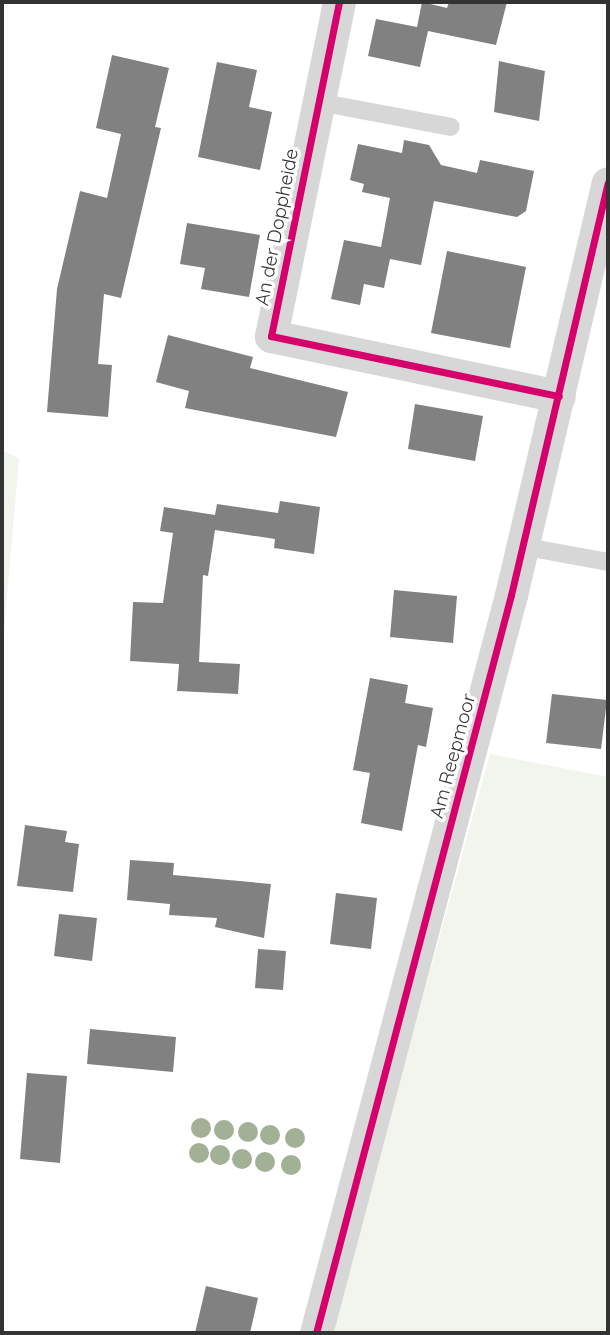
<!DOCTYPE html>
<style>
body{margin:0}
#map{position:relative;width:610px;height:1335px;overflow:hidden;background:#fff;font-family:Quicksand,sans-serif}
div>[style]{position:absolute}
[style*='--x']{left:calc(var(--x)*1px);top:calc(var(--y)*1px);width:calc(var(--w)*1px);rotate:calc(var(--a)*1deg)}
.green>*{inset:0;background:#f1f5ed}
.building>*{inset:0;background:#818181}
.service>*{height:18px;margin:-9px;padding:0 9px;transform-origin:9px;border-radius:9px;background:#d7d7d7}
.minor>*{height:33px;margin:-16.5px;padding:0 16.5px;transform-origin:16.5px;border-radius:16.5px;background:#d7d7d7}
.cycleway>*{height:7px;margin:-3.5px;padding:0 3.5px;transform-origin:3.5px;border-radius:3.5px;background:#d6006c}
.trees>*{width:20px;height:20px;margin:-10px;border-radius:50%;background:#a2b095}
span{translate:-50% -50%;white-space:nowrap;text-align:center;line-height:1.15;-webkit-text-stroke:7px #fff;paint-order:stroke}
.street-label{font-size:19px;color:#333}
.frame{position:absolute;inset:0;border:4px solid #333;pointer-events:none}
</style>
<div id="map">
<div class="green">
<i style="clip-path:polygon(2px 450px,19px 458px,2px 654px)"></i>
<i style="clip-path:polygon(490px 754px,608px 777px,608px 1333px,330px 1333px)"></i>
</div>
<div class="building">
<i style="clip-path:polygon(422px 2px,447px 8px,449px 2px,507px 2px,496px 45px,428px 31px,420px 67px,368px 56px,376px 19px,417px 27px)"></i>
<i style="clip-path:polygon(112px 55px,169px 68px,155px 127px,161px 128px,121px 298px,104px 294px,98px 364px,112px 365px,108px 417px,47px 412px,57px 289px,80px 191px,107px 198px,121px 134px,96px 128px)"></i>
<i style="clip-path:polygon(499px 61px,545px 71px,539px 121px,494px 112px)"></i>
<i style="clip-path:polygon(217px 62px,257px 70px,249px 107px,272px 112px,260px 170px,198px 157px)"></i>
<i style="clip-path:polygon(404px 140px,429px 145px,441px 165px,477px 173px,480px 160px,534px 171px,526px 211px,517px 217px,434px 201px,421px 265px,390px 259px,384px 288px,364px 284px,360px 305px,331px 299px,344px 240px,381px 247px,390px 198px,362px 192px,364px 184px,350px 180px,358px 144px,402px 153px)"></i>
<i style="clip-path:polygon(187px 223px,260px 235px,249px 297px,201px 289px,205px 268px,180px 264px)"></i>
<i style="clip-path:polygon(447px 251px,526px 267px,510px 348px,431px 333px)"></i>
<i style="clip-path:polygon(168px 335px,253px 357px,250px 368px,348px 392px,336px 437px,185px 408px,189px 391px,156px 382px)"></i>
<i style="clip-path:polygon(415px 404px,483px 416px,475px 461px,408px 449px)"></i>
<i style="clip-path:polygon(280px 501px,320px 507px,314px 554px,274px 548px,275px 539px,215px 530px,208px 576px,203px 575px,199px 662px,240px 664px,238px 694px,177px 691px,179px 664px,130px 661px,133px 602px,163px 603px,173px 533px,160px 531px,164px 507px,215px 515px,217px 504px,278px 513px)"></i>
<i style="clip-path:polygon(394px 590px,457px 596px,453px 643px,390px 637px)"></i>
<i style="clip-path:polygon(370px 678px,408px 685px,405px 703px,433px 708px,426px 747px,418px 745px,402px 831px,361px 823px,370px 773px,353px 770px)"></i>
<i style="clip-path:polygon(552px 694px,607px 700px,601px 749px,546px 743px)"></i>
<i style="clip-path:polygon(25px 825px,67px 831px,65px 842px,79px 844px,73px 892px,17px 886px)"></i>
<i style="clip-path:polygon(130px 860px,174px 863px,173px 875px,271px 884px,264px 938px,215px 927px,217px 918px,169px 915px,170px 904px,127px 900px)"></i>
<i style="clip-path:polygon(336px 893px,377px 898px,371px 949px,330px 944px)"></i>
<i style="clip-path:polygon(59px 914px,97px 918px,92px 961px,54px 956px)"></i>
<i style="clip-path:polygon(258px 949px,286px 951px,283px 990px,255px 988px)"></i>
<i style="clip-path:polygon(90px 1029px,176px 1037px,173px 1072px,87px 1064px)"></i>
<i style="clip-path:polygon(27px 1073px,67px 1076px,60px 1163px,20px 1159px)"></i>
<i style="clip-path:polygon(206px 1286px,258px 1298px,250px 1333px,195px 1333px)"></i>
</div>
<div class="service">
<i style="--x:318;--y:102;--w:135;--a:10.6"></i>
<i style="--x:521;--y:546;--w:88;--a:10.4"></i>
</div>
<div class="minor">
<i style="--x:339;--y:2;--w:341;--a:101.5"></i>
<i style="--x:271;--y:336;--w:294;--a:11.8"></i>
<i style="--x:316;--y:1333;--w:763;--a:-75.2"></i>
<i style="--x:511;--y:595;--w:423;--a:-76.8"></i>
</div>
<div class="cycleway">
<i style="--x:339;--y:2;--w:341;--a:101.5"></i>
<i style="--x:271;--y:336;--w:294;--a:11.8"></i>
<i style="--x:316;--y:1333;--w:763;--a:-75.2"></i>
<i style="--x:511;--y:595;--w:423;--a:-76.8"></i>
</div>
<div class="trees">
<i style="left:201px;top:1128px"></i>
<i style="left:224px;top:1130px"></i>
<i style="left:248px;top:1132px"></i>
<i style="left:270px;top:1135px"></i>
<i style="left:295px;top:1138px"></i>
<i style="left:199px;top:1153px"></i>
<i style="left:220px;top:1155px"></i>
<i style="left:242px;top:1159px"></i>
<i style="left:265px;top:1162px"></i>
<i style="left:291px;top:1165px"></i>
</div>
<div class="street-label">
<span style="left:277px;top:227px;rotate:-79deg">An der Doppheide</span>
<span style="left:453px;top:756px;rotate:-75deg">Am Reepmoor</span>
</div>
<div class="frame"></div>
</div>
